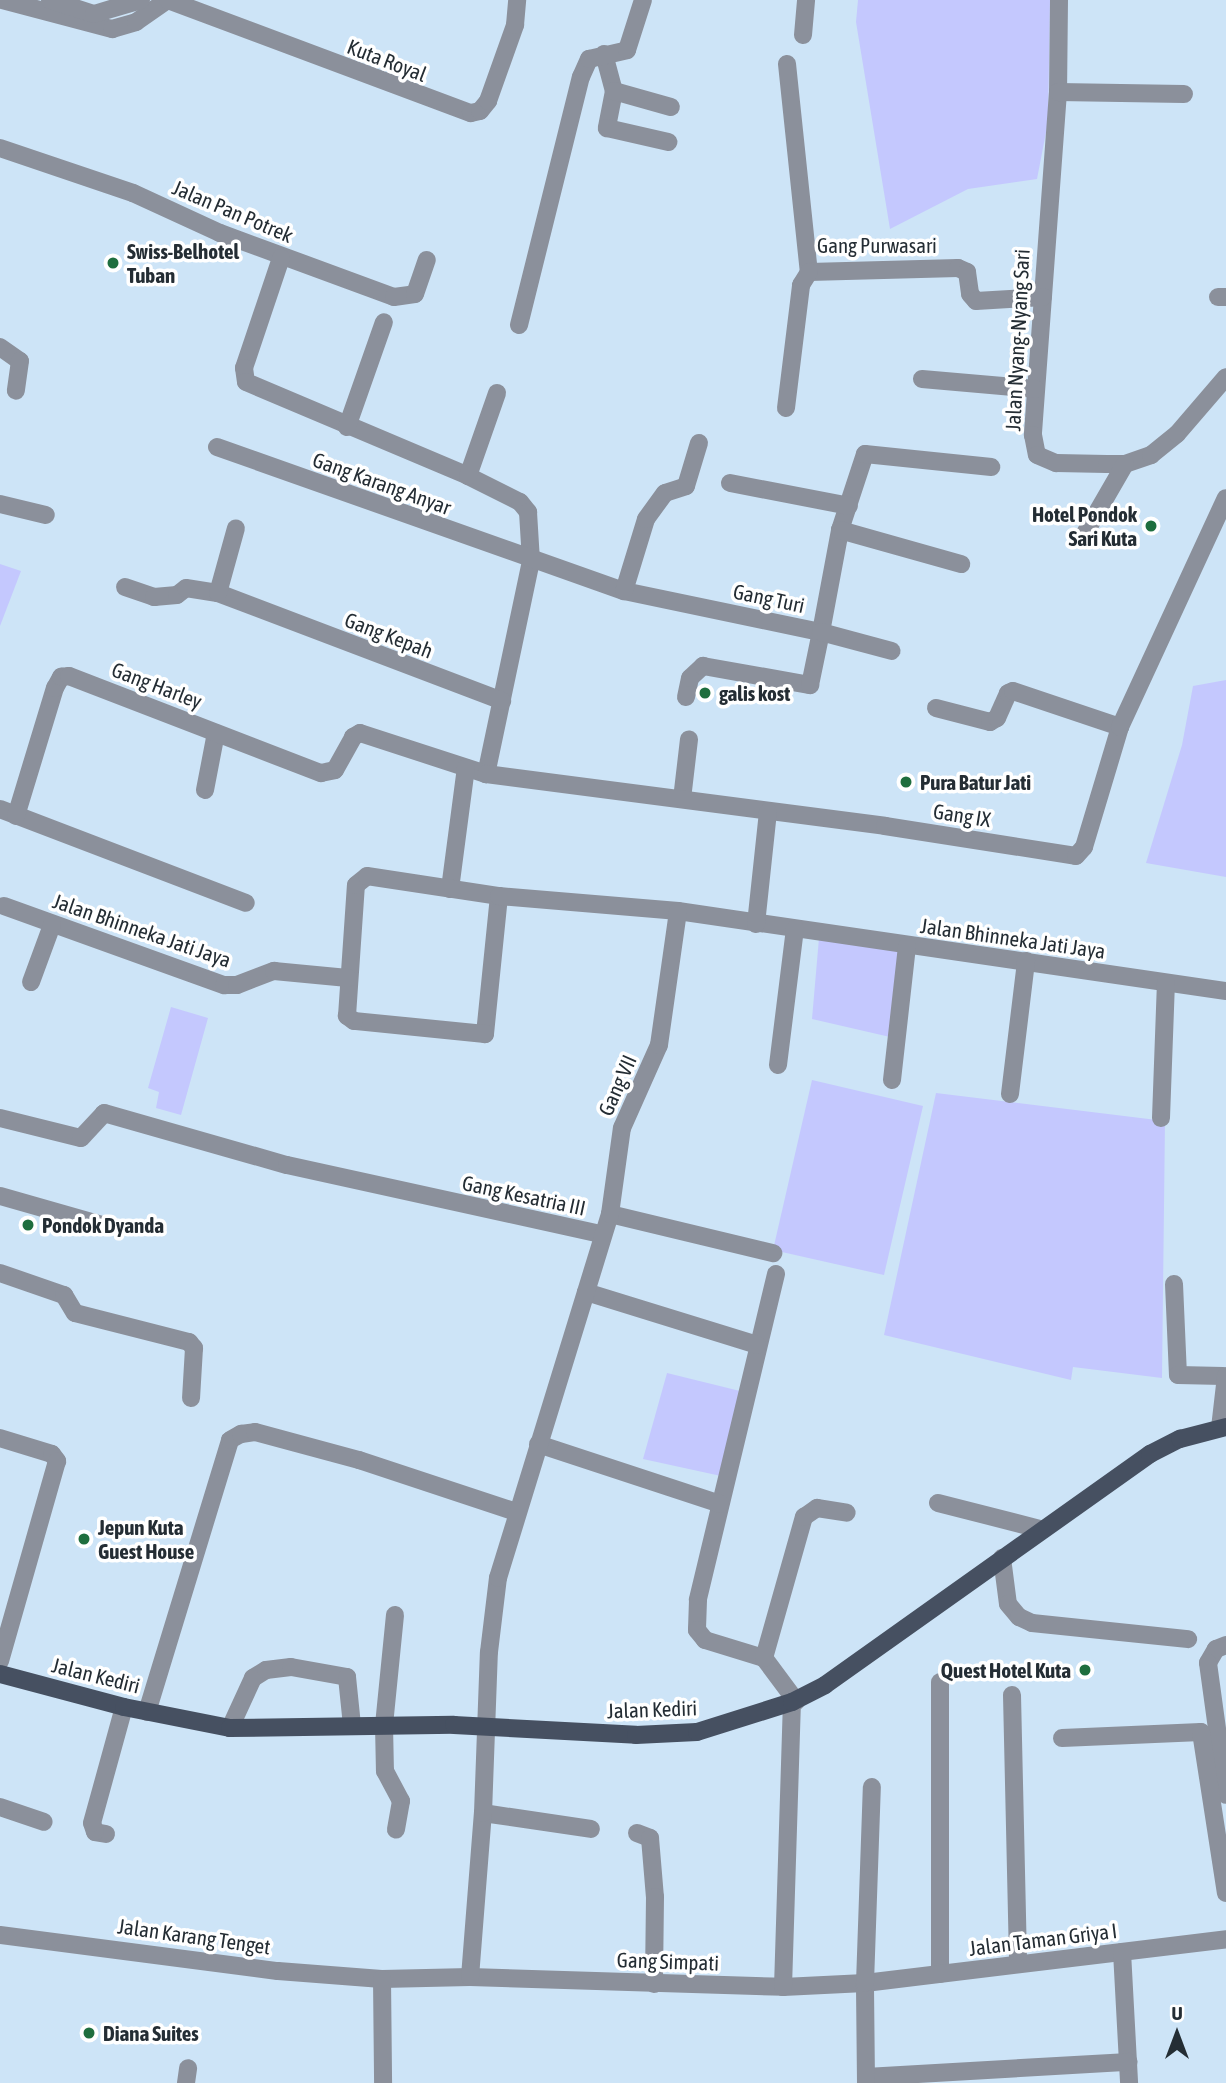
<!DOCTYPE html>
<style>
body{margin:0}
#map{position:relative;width:1226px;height:2083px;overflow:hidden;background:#cde4f7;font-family:"Asap Condensed",sans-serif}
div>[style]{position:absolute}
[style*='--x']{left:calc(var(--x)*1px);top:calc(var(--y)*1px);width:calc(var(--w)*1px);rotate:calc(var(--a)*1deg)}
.green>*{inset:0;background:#c4c8fe}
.minor>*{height:18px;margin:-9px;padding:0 9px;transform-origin:9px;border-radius:9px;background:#8b909b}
.major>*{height:18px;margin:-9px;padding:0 9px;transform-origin:9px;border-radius:9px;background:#465061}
.dots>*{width:19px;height:19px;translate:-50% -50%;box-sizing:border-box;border:4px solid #fff;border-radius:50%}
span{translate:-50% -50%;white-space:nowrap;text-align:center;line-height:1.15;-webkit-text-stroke:7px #fff;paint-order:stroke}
.street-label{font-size:21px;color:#242d34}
.poi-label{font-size:21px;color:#242d34;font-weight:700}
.left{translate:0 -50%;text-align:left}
.right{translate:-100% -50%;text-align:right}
.north{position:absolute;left:1142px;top:1999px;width:70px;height:70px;-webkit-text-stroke:5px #fff;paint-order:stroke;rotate:0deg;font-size:19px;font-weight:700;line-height:28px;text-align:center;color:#242d34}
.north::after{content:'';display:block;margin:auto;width:24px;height:32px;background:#242d34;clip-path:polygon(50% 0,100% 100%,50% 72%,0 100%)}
</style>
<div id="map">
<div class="green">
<i style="clip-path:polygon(858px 0,1050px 0,1048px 122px,1037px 179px,968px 189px,890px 229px,856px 22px)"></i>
<i style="clip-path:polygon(0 564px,21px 571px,0 626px)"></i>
<i style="clip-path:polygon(1226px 680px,1226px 877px,1146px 863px,1182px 745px,1193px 686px)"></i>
<i style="clip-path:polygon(819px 938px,902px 950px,890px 1037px,812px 1019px)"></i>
<i style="clip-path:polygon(171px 1007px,208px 1018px,181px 1115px,156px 1108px,159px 1092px,148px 1088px)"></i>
<i style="clip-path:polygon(812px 1080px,923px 1106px,884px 1275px,773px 1250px)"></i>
<i style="clip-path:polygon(936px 1093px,1165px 1121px,1162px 1378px,1073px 1367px,1071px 1380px,884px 1335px)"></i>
<i style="clip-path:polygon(667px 1373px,740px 1391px,721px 1476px,643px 1459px)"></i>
</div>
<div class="minor">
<i style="--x:2;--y:0;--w:114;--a:14.8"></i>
<i style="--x:112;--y:29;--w:25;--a:-16"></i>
<i style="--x:136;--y:22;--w:39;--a:-35"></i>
<i style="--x:50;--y:0;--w:46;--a:17.7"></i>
<i style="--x:94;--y:14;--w:49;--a:-16.6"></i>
<i style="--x:168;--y:0;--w:323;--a:20.5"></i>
<i style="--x:471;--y:113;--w:9;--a:-13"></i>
<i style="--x:480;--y:111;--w:13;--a:-51"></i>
<i style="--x:488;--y:101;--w:81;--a:-70.4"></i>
<i style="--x:515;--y:25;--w:25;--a:-85"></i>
<i style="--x:1059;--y:0;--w:92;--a:90.6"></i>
<i style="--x:1058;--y:92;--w:344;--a:94.2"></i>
<i style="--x:1033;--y:435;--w:20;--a:79"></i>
<i style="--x:1037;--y:455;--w:21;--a:23"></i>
<i style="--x:1056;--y:463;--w:51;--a:1.1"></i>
<i style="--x:1107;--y:464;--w:18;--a:0"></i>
<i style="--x:1125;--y:464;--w:28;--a:-19"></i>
<i style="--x:1151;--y:455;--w:33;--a:-39"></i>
<i style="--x:1177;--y:434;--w:75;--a:-49.3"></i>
<i style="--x:803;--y:35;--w:35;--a:-85"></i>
<i style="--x:604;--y:54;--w:38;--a:75"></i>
<i style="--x:614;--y:91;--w:38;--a:101"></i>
<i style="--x:607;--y:128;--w:63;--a:12.9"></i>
<i style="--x:787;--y:64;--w:209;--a:84"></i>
<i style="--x:614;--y:91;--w:59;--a:15.7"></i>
<i style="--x:1058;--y:92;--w:126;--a:0.9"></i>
<i style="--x:0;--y:148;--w:140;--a:18.7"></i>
<i style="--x:133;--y:193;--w:96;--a:24.7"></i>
<i style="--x:220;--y:233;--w:185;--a:20.2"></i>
<i style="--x:394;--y:297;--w:21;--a:-8"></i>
<i style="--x:415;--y:294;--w:36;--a:-71"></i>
<i style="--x:281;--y:258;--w:116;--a:108.6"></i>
<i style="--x:244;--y:368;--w:14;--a:82"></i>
<i style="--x:246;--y:382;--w:241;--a:22.9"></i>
<i style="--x:468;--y:476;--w:58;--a:26.6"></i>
<i style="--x:520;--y:502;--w:13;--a:51"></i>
<i style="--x:528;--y:512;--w:49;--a:86.5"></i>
<i style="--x:531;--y:561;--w:218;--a:101.9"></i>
<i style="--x:809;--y:272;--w:149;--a:-1.5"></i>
<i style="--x:958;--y:268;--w:10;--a:24"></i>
<i style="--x:967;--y:272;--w:22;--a:82"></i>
<i style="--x:970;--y:294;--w:9;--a:49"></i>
<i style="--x:976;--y:301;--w:67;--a:-3.4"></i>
<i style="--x:1218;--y:297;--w:8;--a:0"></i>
<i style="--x:519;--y:325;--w:256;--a:-76"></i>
<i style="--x:581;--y:77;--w:20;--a:-66"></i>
<i style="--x:589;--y:59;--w:39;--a:-13"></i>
<i style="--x:627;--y:50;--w:52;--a:-72.3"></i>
<i style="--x:0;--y:347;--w:24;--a:35"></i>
<i style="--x:20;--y:361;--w:30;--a:98"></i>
<i style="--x:922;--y:379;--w:114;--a:5"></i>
<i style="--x:786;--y:408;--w:124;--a:-83"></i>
<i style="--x:801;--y:285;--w:15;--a:-58"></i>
<i style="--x:347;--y:427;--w:111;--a:-70.6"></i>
<i style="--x:217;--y:447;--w:432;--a:19.5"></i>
<i style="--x:624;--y:591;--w:201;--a:11.8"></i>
<i style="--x:821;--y:632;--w:104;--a:-79.4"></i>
<i style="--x:840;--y:530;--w:80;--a:-71.8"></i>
<i style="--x:865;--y:454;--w:127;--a:5.9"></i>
<i style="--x:468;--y:476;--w:88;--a:-70.7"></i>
<i style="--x:730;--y:483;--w:121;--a:10.9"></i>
<i style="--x:0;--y:504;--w:47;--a:13.4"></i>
<i style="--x:840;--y:530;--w:126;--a:15.7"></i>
<i style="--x:1084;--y:535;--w:82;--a:-60"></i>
<i style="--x:125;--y:587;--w:31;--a:19"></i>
<i style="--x:154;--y:597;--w:23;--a:-5"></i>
<i style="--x:177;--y:595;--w:11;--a:-38"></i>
<i style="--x:186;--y:588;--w:32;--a:9"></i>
<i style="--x:218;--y:593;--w:304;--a:20.8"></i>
<i style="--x:624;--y:591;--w:75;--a:-73"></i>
<i style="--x:646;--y:519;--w:32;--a:-54"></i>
<i style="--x:665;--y:493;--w:22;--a:-18"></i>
<i style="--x:686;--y:486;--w:45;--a:-73.2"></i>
<i style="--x:218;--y:593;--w:67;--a:-74.5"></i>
<i style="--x:686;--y:697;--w:19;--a:-78"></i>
<i style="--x:690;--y:678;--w:18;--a:-43"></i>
<i style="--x:703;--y:666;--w:109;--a:10.1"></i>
<i style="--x:810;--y:685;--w:54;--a:-78.3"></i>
<i style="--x:821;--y:632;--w:73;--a:15"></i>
<i style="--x:936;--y:708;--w:56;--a:14.5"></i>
<i style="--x:990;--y:722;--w:8;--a:-30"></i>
<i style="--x:997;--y:718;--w:27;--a:-66"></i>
<i style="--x:1008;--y:693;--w:5;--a:-22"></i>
<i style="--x:1013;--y:691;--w:113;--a:18.6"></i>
<i style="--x:205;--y:790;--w:58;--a:-79.1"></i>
<i style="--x:682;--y:799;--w:60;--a:-83.3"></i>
<i style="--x:0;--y:809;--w:263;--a:20.9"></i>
<i style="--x:16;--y:816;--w:134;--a:-73.1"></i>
<i style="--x:55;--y:688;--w:13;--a:-61"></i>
<i style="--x:61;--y:677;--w:8;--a:-7"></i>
<i style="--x:69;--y:676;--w:270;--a:21.1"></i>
<i style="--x:321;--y:773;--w:14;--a:-12"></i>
<i style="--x:335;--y:770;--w:38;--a:-61"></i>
<i style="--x:353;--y:737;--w:8;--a:-30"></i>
<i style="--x:360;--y:733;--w:133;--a:18"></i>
<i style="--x:486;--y:774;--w:402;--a:7.4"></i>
<i style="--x:885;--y:826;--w:193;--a:8.9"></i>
<i style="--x:1076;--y:856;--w:12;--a:-48"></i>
<i style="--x:1084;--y:847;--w:125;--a:-73.3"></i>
<i style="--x:1120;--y:727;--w:252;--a:-65.2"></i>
<i style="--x:450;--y:889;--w:122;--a:-82.5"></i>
<i style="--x:499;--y:896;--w:139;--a:95.8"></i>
<i style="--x:485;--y:1034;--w:132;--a:-174.3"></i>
<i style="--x:354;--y:1021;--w:9;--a:-144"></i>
<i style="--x:347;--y:1016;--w:131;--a:-86.1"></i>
<i style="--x:356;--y:885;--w:14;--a:-39"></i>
<i style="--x:367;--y:876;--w:134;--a:8.6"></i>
<i style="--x:499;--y:896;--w:180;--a:4.8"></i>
<i style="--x:678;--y:911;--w:554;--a:8.31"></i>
<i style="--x:4;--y:906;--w:234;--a:19.8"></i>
<i style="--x:224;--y:985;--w:13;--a:0"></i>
<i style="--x:237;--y:985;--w:40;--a:-21"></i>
<i style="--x:274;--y:971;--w:74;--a:5.4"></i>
<i style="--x:756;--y:924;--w:113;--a:-83.9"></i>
<i style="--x:31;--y:982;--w:61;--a:-69.8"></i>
<i style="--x:778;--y:1065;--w:137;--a:-82.9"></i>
<i style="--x:892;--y:1080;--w:135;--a:-83.6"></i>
<i style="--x:1010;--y:1094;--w:134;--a:-83.1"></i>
<i style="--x:0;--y:1118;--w:83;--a:13.9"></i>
<i style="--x:81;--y:1138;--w:34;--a:-47"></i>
<i style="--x:104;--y:1113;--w:190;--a:15.9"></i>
<i style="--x:287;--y:1165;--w:321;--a:12.4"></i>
<i style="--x:1161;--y:1118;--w:135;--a:-87.9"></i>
<i style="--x:0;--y:1196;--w:113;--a:15.9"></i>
<i style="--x:610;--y:1214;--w:168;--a:13.5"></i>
<i style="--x:0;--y:1273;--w:68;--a:19"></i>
<i style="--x:64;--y:1295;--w:21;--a:59"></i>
<i style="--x:75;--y:1313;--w:118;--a:14.3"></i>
<i style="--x:189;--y:1342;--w:8;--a:50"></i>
<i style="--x:194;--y:1348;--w:50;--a:93.4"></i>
<i style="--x:776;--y:1274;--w:335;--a:103.5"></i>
<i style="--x:698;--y:1600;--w:30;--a:92"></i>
<i style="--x:697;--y:1630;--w:13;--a:51"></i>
<i style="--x:705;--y:1640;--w:62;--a:17"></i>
<i style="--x:764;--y:1658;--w:54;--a:53.3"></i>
<i style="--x:1174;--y:1284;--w:91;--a:87.5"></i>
<i style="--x:1178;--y:1375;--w:45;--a:1.3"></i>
<i style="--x:586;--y:1292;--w:179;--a:17.2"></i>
<i style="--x:1220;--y:1428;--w:52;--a:-83.4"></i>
<i style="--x:0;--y:1438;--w:54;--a:17.1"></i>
<i style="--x:52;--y:1454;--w:9;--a:54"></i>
<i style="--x:57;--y:1461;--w:208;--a:105.9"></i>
<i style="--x:538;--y:1444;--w:192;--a:18.2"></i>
<i style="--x:938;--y:1503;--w:105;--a:14.3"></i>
<i style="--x:1002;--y:1558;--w:46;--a:82.6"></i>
<i style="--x:1008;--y:1604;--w:17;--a:50"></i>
<i style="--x:1019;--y:1617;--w:14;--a:25"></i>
<i style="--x:1032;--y:1623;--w:157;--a:5.9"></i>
<i style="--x:395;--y:1615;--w:111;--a:95.7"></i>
<i style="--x:384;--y:1725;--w:46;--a:88.8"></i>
<i style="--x:385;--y:1771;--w:34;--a:62"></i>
<i style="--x:401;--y:1801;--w:29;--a:100"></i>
<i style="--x:1226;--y:1645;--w:11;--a:158"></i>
<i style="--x:1216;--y:1649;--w:16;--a:120"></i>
<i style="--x:1208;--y:1663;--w:133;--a:82.2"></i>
<i style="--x:764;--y:1658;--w:147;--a:-74.2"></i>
<i style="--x:804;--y:1517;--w:16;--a:-35"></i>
<i style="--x:817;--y:1508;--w:30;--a:9"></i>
<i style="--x:940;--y:1682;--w:292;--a:90"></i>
<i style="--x:1012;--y:1695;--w:268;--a:88.7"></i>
<i style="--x:147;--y:1712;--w:284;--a:-73"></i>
<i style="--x:230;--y:1440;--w:13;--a:-29"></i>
<i style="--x:241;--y:1434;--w:14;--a:-8"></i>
<i style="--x:255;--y:1432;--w:108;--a:15.1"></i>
<i style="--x:359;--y:1460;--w:165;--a:18.3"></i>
<i style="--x:230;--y:1728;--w:55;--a:-65.3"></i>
<i style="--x:253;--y:1678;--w:15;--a:-32"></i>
<i style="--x:266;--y:1670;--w:25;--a:-7"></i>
<i style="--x:291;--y:1667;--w:57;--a:10.1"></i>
<i style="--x:347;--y:1677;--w:48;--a:84.1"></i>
<i style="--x:1062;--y:1738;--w:139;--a:-2.5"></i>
<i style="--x:1201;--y:1732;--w:163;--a:81.2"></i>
<i style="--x:0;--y:1807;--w:46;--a:18.8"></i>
<i style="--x:483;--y:1813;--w:109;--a:8.4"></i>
<i style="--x:637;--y:1833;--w:14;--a:21"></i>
<i style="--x:650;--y:1838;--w:59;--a:85.2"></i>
<i style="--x:655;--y:1897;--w:87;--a:90.7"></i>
<i style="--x:106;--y:1834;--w:11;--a:-170"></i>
<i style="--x:95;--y:1832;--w:9;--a:-108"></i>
<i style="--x:92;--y:1823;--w:120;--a:-74.6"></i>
<i style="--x:0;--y:1935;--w:280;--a:7.4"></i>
<i style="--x:278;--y:1971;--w:104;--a:4.4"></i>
<i style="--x:382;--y:1979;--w:88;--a:-1.3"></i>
<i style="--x:470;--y:1977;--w:313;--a:1.8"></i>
<i style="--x:783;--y:1987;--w:82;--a:-2.8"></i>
<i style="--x:865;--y:1983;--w:364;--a:-6.9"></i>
<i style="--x:1122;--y:1952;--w:131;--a:86.9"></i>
<i style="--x:470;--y:1977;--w:165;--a:-85.5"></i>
<i style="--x:483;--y:1813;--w:161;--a:-87.9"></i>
<i style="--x:489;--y:1652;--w:75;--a:-83.1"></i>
<i style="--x:498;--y:1578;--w:381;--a:-72.9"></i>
<i style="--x:610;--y:1214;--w:87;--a:-82.1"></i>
<i style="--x:622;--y:1128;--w:91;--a:-66"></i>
<i style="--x:659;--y:1045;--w:135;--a:-81.9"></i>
<i style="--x:382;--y:1979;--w:104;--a:89.4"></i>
<i style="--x:783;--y:1987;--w:285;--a:-88.2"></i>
<i style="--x:866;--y:2077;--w:263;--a:-3.3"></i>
<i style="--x:186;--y:2083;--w:15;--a:-82"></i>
<i style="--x:866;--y:2083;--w:100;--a:-90.6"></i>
<i style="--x:865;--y:1983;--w:196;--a:-88"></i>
</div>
<div class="major">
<i style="--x:0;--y:1674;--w:128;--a:14.9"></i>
<i style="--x:124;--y:1707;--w:108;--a:11.2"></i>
<i style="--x:230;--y:1728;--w:224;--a:-0.8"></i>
<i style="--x:454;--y:1725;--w:182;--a:3.1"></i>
<i style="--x:636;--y:1735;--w:61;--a:-2.8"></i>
<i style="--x:697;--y:1732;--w:100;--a:-17.5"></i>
<i style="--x:792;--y:1702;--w:37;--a:-27"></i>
<i style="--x:825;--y:1685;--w:399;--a:-35.4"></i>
<i style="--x:1150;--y:1454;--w:34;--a:-27"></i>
<i style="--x:1180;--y:1439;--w:48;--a:-14.6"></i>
</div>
<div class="dots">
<i style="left:113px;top:263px;background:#1e6e3e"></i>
<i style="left:1151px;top:526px;background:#1e6e3e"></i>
<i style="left:705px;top:693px;background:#1e6e3e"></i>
<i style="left:906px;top:782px;background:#1e6e3e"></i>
<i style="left:28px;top:1225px;background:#1e6e3e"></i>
<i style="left:84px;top:1539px;background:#1e6e3e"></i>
<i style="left:1085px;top:1670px;background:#1e6e3e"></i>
<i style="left:89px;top:2033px;background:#1e6e3e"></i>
</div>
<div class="street-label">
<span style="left:387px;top:60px;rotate:21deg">Kuta Royal</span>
<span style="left:233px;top:211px;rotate:23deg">Jalan Pan Potrek</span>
<span style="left:877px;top:245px">Gang Purwasari</span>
<span style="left:1017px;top:340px;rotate:-87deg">Jalan Nyang-Nyang Sari</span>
<span style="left:382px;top:483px;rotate:20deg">Gang Karang Anyar</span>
<span style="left:769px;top:598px;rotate:12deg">Gang Turi</span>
<span style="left:389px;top:635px;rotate:21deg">Gang Kepah</span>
<span style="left:157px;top:685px;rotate:21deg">Gang Harley</span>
<span style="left:962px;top:815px;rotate:9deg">Gang IX</span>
<span style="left:142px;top:930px;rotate:19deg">Jalan Bhinneka Jati Jaya</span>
<span style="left:1013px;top:938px;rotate:8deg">Jalan Bhinneka Jati Jaya</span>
<span style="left:617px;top:1085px;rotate:-66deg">Gang VII</span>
<span style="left:524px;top:1195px;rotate:12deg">Gang Kesatria III</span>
<span style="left:96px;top:1675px;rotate:14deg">Jalan Kediri</span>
<span style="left:652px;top:1709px;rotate:-2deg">Jalan Kediri</span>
<span style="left:194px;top:1936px;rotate:8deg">Jalan Karang Tenget</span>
<span style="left:1043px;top:1939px;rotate:-7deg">Jalan Taman Griya I</span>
<span style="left:668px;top:1961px;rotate:2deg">Gang Simpati</span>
</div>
<div class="poi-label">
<span class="left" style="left:127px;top:263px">Swiss-Belhotel<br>Tuban</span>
<span class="right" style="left:1137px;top:526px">Hotel Pondok<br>Sari Kuta</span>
<span class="left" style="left:719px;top:693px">galis kost</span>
<span class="left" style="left:920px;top:782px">Pura Batur Jati</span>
<span class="left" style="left:42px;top:1225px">Pondok Dyanda</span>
<span class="left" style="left:98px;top:1539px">Jepun Kuta<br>Guest House</span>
<span class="right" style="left:1071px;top:1670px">Quest Hotel Kuta</span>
<span class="left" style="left:103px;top:2033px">Diana Suites</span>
</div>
<div class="north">U</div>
</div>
